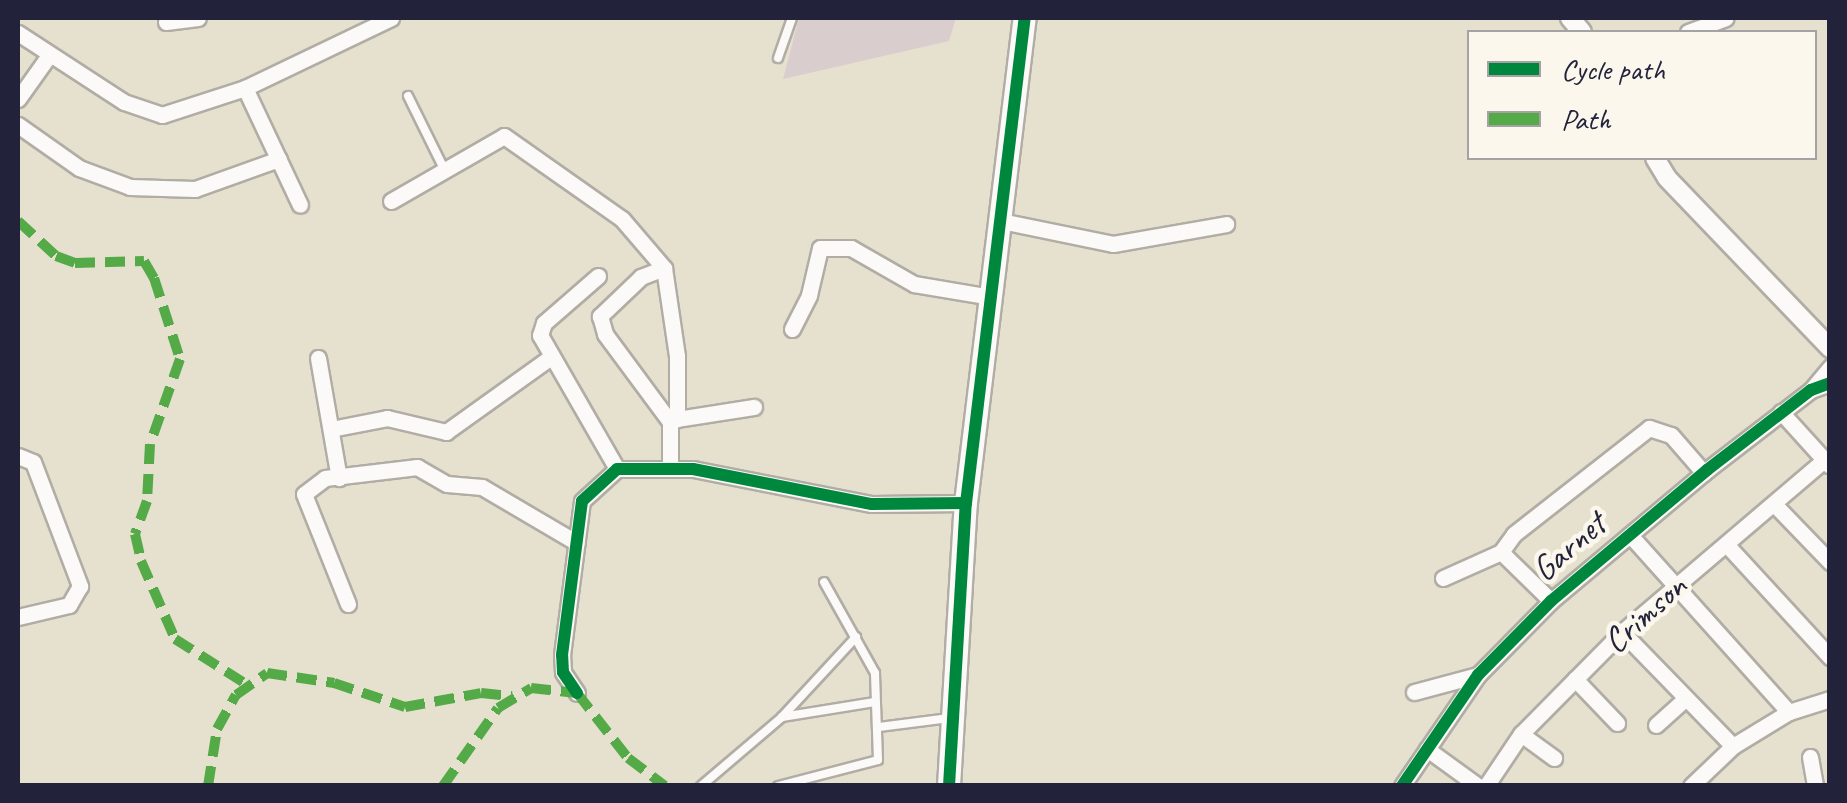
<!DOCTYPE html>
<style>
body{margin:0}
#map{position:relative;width:1847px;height:803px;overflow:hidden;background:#e6e0cf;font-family:Caveat,sans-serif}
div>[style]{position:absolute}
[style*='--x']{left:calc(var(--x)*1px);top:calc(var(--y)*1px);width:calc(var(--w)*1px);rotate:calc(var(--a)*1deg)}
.building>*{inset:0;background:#dacdcd}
.roads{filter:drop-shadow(2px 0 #b1ada5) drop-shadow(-2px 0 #b1ada5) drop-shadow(0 2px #b1ada5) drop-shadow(0 -2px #b1ada5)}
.service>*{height:8px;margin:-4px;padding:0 4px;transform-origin:4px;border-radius:4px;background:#fbfaf8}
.minor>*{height:15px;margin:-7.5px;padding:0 7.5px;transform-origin:7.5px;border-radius:7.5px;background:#fbfaf8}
.tertiary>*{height:18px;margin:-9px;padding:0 9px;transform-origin:9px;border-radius:9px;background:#fbfaf8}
.primary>*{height:22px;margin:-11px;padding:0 11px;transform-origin:11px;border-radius:11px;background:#fbfaf8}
.quiet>*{height:10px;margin-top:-5px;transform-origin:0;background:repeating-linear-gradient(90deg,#53aa46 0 20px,transparent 0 30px)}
.cycleway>*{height:12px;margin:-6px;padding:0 6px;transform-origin:6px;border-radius:6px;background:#00873e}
span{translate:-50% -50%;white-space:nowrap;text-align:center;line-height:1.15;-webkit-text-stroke:9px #fbf7ec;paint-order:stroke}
.street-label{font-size:35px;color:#22223b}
.frame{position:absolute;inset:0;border:20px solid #22223b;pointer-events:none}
.legend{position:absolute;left:1467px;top:30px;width:350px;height:130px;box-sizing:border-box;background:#fbf7ec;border:2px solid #a4a2a5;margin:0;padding:12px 18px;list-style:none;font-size:30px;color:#22223b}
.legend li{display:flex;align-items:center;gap:20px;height:50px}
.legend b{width:50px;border:2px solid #a4a2a5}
</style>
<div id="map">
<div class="building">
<i style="clip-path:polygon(799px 18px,956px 18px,949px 41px,783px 79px)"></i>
</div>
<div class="roads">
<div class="service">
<i style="--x:778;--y:58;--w:42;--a:-70.7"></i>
<i style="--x:408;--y:96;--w:81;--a:63.7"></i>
<i style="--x:782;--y:717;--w:94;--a:-9.2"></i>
<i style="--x:879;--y:727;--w:71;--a:-7.3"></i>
<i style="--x:701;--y:786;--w:106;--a:-40.4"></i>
<i style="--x:782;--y:717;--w:109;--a:-47.2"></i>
<i style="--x:778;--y:786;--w:103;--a:-14.6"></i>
<i style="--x:878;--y:760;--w:87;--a:-92"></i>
<i style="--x:875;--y:673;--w:104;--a:-119.3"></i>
</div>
<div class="minor">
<i style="--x:166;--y:22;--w:32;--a:-7"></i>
<i style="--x:1688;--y:32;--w:40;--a:-20.2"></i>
<i style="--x:18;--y:33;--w:126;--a:33.1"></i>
<i style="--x:124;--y:102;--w:40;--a:18.9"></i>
<i style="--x:162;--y:115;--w:87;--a:-18"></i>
<i style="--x:245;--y:88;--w:162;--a:-25.6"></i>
<i style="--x:245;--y:88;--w:129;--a:64.8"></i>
<i style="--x:18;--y:99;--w:55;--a:-54.6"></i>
<i style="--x:18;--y:125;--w:75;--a:35.2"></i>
<i style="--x:79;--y:168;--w:54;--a:20.4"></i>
<i style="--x:130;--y:187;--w:65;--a:1.8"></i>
<i style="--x:195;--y:189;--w:89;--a:-19.7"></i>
<i style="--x:391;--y:201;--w:130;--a:-29.9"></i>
<i style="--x:504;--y:136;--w:144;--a:35.1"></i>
<i style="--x:622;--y:219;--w:65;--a:49.4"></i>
<i style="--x:664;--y:268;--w:89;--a:81.6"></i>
<i style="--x:677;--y:356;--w:63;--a:90"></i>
<i style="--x:677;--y:419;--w:8;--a:157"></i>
<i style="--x:1001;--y:221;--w:114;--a:11.6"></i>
<i style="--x:1113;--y:244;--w:115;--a:-10"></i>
<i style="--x:664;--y:268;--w:25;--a:159"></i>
<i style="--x:641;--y:277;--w:57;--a:136.4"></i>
<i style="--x:600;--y:316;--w:19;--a:74"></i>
<i style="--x:605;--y:334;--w:109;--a:53.5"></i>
<i style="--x:670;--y:422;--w:44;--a:90"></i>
<i style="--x:598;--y:276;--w:72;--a:139"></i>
<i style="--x:544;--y:323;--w:13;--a:108"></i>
<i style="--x:540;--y:335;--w:155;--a:60.1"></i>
<i style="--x:792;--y:329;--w:38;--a:-63"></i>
<i style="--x:809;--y:295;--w:48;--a:-76.8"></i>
<i style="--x:820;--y:248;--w:31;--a:0"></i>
<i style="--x:851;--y:248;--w:73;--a:29.7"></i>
<i style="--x:914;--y:284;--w:79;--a:9.5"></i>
<i style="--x:318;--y:358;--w:122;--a:80.1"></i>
<i style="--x:1811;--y:390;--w:30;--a:-50"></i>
<i style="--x:1781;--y:412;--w:72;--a:47.8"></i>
<i style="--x:677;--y:419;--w:78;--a:-8.9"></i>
<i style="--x:331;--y:429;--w:57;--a:-11.1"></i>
<i style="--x:387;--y:418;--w:61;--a:13.3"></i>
<i style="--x:446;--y:432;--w:130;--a:-35.6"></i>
<i style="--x:18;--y:456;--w:16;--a:22"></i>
<i style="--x:33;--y:462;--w:133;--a:69.2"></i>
<i style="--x:80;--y:586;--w:22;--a:120"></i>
<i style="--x:69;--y:605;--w:52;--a:166.8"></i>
<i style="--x:1774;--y:504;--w:81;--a:46"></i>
<i style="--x:1630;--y:535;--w:238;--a:48.1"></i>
<i style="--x:1726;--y:544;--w:154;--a:47.4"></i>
<i style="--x:1501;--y:552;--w:70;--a:44.4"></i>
<i style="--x:1443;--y:578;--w:64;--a:-24.1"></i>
<i style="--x:1501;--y:552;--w:22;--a:-54"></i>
<i style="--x:1514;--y:534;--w:172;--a:-38.1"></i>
<i style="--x:1649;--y:428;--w:23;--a:18"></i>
<i style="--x:1671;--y:435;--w:50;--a:49"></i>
<i style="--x:348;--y:604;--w:118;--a:-111.8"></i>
<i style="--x:304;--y:494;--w:26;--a:-37"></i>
<i style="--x:325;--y:478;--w:93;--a:-6.8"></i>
<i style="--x:417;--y:467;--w:34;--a:30"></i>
<i style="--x:447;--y:484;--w:35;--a:5"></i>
<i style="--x:482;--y:487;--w:110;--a:30.5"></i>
<i style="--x:1622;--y:632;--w:159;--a:45.8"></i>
<i style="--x:1575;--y:679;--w:61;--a:46.3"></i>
<i style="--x:1414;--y:692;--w:66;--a:-14.9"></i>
<i style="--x:577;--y:693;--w:25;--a:-124"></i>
<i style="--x:563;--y:672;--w:17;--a:-93"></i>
<i style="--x:562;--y:655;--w:155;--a:-82.6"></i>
<i style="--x:582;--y:501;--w:47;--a:-42.4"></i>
<i style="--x:617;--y:469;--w:76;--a:0"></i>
<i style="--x:693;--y:469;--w:182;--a:11.1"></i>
<i style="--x:872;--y:504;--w:94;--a:-0.6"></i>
<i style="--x:1656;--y:725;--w:40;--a:-42"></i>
<i style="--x:1521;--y:734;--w:41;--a:36"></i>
<i style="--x:1427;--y:749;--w:63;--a:36"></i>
<i style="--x:1810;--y:757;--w:29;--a:80"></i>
<i style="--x:1402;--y:786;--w:135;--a:-55.6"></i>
<i style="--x:1478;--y:675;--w:104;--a:-45.4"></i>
<i style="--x:1551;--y:601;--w:204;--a:-40"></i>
<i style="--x:1707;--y:470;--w:131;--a:-37.6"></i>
<i style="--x:1811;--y:390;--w:20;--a:-20"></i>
<i style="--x:1486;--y:786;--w:63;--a:-56.1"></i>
<i style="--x:1521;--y:734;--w:144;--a:-45.3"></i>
<i style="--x:1622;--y:632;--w:265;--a:-40.4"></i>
<i style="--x:1691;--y:786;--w:58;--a:-43.6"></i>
<i style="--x:1733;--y:746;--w:66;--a:-31.3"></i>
<i style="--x:1789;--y:712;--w:43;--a:-17.6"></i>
</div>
<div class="tertiary">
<i style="--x:1570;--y:18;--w:18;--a:49"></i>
<i style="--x:1655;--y:158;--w:23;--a:59"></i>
<i style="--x:1667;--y:178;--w:236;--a:46.2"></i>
</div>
<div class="primary">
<i style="--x:949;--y:786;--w:284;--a:-86.6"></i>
<i style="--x:966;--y:503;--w:489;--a:-83.1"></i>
</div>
</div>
<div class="quiet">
<i style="--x:18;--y:221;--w:52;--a:42.6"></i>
<i style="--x:56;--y:256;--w:20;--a:20"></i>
<i style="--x:75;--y:263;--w:69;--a:-1.7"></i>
<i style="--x:144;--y:261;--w:20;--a:60"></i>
<i style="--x:154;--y:278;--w:85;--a:72.2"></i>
<i style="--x:180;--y:359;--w:90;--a:109.4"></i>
<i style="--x:150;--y:444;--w:57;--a:93"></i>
<i style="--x:147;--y:501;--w:35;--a:110"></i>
<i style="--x:135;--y:534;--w:28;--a:77"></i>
<i style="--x:141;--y:561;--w:85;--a:66.4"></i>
<i style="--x:175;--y:639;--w:88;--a:32.4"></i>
<i style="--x:208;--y:786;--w:58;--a:-81"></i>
<i style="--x:217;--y:729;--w:39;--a:-61"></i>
<i style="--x:236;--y:695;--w:38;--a:-35"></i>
<i style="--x:267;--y:673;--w:68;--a:8.5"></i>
<i style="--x:334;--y:683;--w:75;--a:18.7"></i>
<i style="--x:405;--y:707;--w:77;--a:-10.4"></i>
<i style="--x:481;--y:693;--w:31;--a:6"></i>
<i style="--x:443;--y:786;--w:95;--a:-54.8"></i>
<i style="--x:498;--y:708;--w:39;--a:-31"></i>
<i style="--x:531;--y:688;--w:46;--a:6.2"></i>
<i style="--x:577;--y:693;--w:83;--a:51.9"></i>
<i style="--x:628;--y:758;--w:46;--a:37.1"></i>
</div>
<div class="cycleway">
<i style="--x:577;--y:693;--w:25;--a:-124"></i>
<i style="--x:563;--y:672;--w:17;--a:-93"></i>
<i style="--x:562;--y:655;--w:155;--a:-82.6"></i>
<i style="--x:582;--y:501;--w:47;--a:-42.4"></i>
<i style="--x:617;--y:469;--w:76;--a:0"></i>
<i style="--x:693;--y:469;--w:182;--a:11.1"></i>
<i style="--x:872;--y:504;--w:94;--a:-0.6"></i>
<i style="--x:949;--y:786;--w:284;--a:-86.6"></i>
<i style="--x:966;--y:503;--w:489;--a:-83.1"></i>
<i style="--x:1402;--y:786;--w:135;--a:-55.6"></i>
<i style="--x:1478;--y:675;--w:104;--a:-45.4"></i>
<i style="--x:1551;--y:601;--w:204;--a:-40"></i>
<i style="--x:1707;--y:470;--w:131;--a:-37.6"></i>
<i style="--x:1811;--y:390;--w:20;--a:-20"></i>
</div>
<div class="street-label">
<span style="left:1569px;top:547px;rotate:-41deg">Garnet</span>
<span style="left:1645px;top:614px;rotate:-42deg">Crimson</span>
</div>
<div class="frame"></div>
<ul class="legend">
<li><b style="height:12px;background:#00873e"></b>Cycle path</li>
<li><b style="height:12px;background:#53aa46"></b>Path</li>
</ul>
</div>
